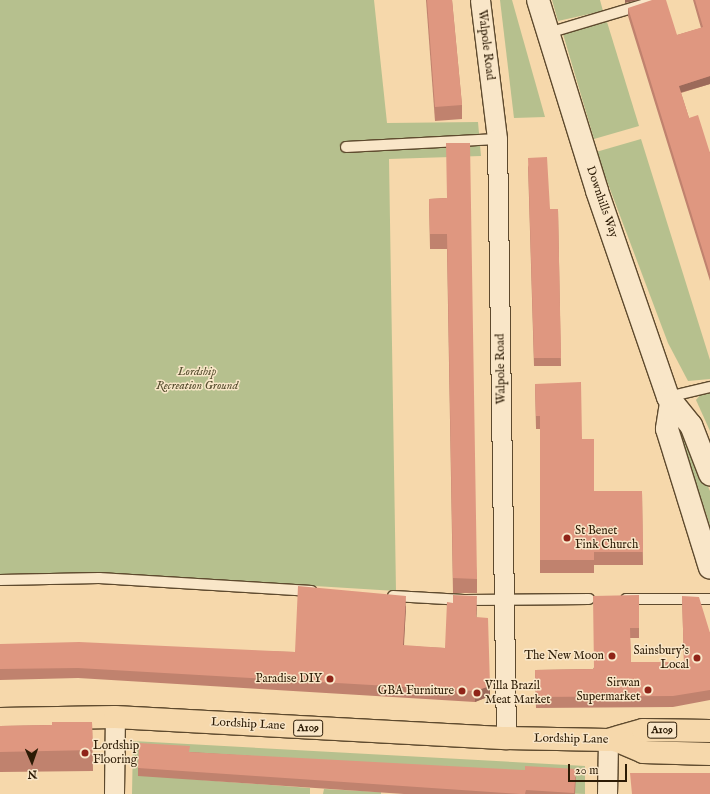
<!DOCTYPE html>
<style>
body{margin:0}
#map{position:relative;width:710px;height:794px;overflow:hidden;background:#f6d8ab;font-family:"IM FELL English",serif}
div>[style]{position:absolute}
[style*='--x']{left:calc(var(--x)*1px);top:calc(var(--y)*1px);width:calc(var(--w)*1px);rotate:calc(var(--a)*1deg)}
.green>*{inset:0;background:#b6c08e}
.roads{filter:drop-shadow(1px 0 #5e4a2e) drop-shadow(-1px 0 #5e4a2e) drop-shadow(0 1px #5e4a2e) drop-shadow(0 -1px #5e4a2e)}
.lane>*{height:10px;margin:-5px;padding:0 5px;transform-origin:5px;border-radius:5px;background:#f9e6c8}
.street>*{height:19px;margin:-9.5px;padding:0 9.5px;transform-origin:9.5px;border-radius:9.5px;background:#f9e6c8}
.secondary>*{height:22px;margin:-11px;padding:0 11px;transform-origin:11px;border-radius:11px;background:#f9e6c8}
.primary>*{height:22px;margin:-11px;padding:0 11px;transform-origin:11px;border-radius:11px;background:#f6d8ab}
.wall>*{inset:0;background:#c0826e}
.shaded-wall>*{inset:0;background:#9c6a5a}
.building>*{inset:0;background:#df9780}
.dots>*{width:11px;height:11px;translate:-50% -50%;box-sizing:border-box;border:2px solid #f9e6c8;border-radius:50%}
span{translate:-50% -50%;white-space:nowrap;text-align:center;line-height:1.15;-webkit-text-stroke:3px #f9e6c8;paint-order:stroke}
.shield-label span{padding:1px 3px;background:#f9e6c8;border:1px solid;border-radius:3px;-webkit-text-stroke-width:0}
.shield-label{font-size:11px;color:#2c1b05;font-weight:700}
.street-label{font-size:12px;color:#2c1b05}
.park-label{font-size:12px;color:#554d2e;font-style:italic}
.poi-label{font-size:12px;color:#2c1b05}
.left{translate:0 -50%;text-align:left}
.right{translate:-100% -50%;text-align:right}
.north{position:absolute;left:12px;top:742px;width:40px;height:40px;-webkit-text-stroke:3px #f9e6c8;paint-order:stroke;rotate:178deg;font-size:11px;font-weight:700;line-height:16px;text-align:center;color:#2c1b05}
.north::after{content:'';display:block;margin:auto;width:14px;height:18px;background:#2c1b05;clip-path:polygon(50% 0,100% 100%,50% 72%,0 100%)}
.scale{position:absolute;left:568px;top:764px;width:59px;height:18px;box-sizing:border-box;border:2px solid #2c1b05;border-top:0;padding-left:5px;font-size:12px;line-height:14px;white-space:nowrap;color:#2c1b05;-webkit-text-stroke:3px #f9e6c8;paint-order:stroke}
</style>
<div id="map">
<div class="green">
<i style="clip-path:polygon(0 0,374px 0,387px 123px,478px 122px,481px 156px,389px 159px,396px 591px,102px 573px,0 574px)"></i>
<i style="clip-path:polygon(500px 0,512px 0,545px 117px,514px 118px)"></i>
<i style="clip-path:polygon(552px 0,600px 0,603px 11px,558px 21px)"></i>
<i style="clip-path:polygon(607px 22px,639px 126px,594px 139px,563px 34px)"></i>
<i style="clip-path:polygon(641px 139px,710px 360px,710px 379px,688px 381px,668px 343px,596px 152px)"></i>
<i style="clip-path:polygon(710px 392px,710px 431px,696px 400px,701px 394px)"></i>
<i style="clip-path:polygon(680px 423px,710px 491px,710px 526px,676px 424px)"></i>
<i style="clip-path:polygon(133px 741px,585px 766px,585px 794px,189px 779px,310px 788px,310px 794px,132px 794px)"></i>
<i style="clip-path:polygon(324px 789px,381px 792px,381px 794px,323px 794px)"></i>
</div>
<div class="roads">
<div class="lane">
<i style="--x:548;--y:33;--w:116;--a:-16.6"></i>
<i style="--x:346;--y:147;--w:151;--a:-3"></i>
<i style="--x:668;--y:397;--w:43;--a:-13.4"></i>
<i style="--x:0;--y:580;--w:99;--a:-1.2"></i>
<i style="--x:99;--y:578;--w:213;--a:3.5"></i>
<i style="--x:393;--y:596;--w:71;--a:3.2"></i>
<i style="--x:464;--y:600;--w:125;--a:-0.5"></i>
<i style="--x:626;--y:599;--w:84;--a:0"></i>
</div>
<div class="street">
<i style="--x:480;--y:0;--w:140;--a:83"></i>
<i style="--x:497;--y:139;--w:599;--a:89.14"></i>
<i style="--x:114;--y:794;--w:77;--a:-89.3"></i>
<i style="--x:607;--y:794;--w:54;--a:-88.9"></i>
</div>
<div class="secondary">
<i style="--x:538;--y:0;--w:200;--a:72.8"></i>
<i style="--x:597;--y:191;--w:218;--a:71"></i>
<i style="--x:668;--y:397;--w:36;--a:51"></i>
<i style="--x:691;--y:425;--w:53;--a:68.8"></i>
<i style="--x:671;--y:403;--w:26;--a:99"></i>
<i style="--x:667;--y:429;--w:145;--a:72.8"></i>
</div>
<div class="primary">
<i style="--x:0;--y:719;--w:115;--a:-1"></i>
<i style="--x:115;--y:717;--w:392;--a:3.1"></i>
<i style="--x:506;--y:738;--w:102;--a:1.1"></i>
<i style="--x:608;--y:740;--w:36;--a:-16"></i>
<i style="--x:643;--y:730;--w:67;--a:0.9"></i>
<i style="--x:615;--y:740;--w:30;--a:23"></i>
<i style="--x:643;--y:752;--w:67;--a:1.7"></i>
</div>
</div>
<div class="wall">
<i style="clip-path:polygon(426px 0,452px 0,462px 105px,462px 119px,435px 121px)"></i>
<i style="clip-path:polygon(693px 0,710px 0,710px 84px,681px 93px,689px 118px,710px 153px,710px 281px,628px 16px,628px 8px,677px 35px,701px 28px)"></i>
<i style="clip-path:polygon(528px 165px,550px 209px,558px 209px,561px 366px,534px 366px)"></i>
<i style="clip-path:polygon(447px 198px,477px 579px,477px 593px,453px 593px,447px 249px,430px 249px,429px 199px)"></i>
<i style="clip-path:polygon(535px 384px,582px 439px,594px 491px,642px 491px,643px 565px,594px 565px,594px 573px,540px 573px,540px 429px,536px 429px)"></i>
<i style="clip-path:polygon(639px 595px,639px 638px,630px 638px,631px 662px,684px 662px,682px 596px,710px 633px,710px 700px,673px 707px,536px 708px,535px 670px,593px 669px)"></i>
<i style="clip-path:polygon(406px 606px,404px 646px,445px 648px,477px 606px,476px 617px,490px 696px,475px 702px,78px 678px,0 680px,0 644px,295px 652px)"></i>
<i style="clip-path:polygon(92px 722px,93px 771px,0 772px,0 726px,52px 725px)"></i>
<i style="clip-path:polygon(190px 752px,576px 777px,575px 794px,404px 794px,138px 776px,138px 768px)"></i>
</div>
<div class="shaded-wall">
<i style="clip-path:polygon(625px 0,639px 0,625px 3px)"></i>
<i style="clip-path:polygon(710px 76px,710px 84px,679px 93px,679px 86px)"></i>
<i style="clip-path:polygon(406px 596px,406px 606px,403px 656px,403px 645px)"></i>
<i style="clip-path:polygon(477px 596px,477px 606px,476px 627px,476px 617px)"></i>
<i style="clip-path:polygon(490px 686px,490px 696px,475px 702px,475px 691px)"></i>
</div>
<div class="building">
<i style="clip-path:polygon(427px 0,452px 0,462px 105px,435px 107px)"></i>
<i style="clip-path:polygon(652px 0,666px 0,677px 35px,703px 27px,695px 0,710px 0,710px 76px,679px 86px,689px 118px,698px 115px,710px 153px,710px 274px,628px 8px)"></i>
<i style="clip-path:polygon(446px 143px,470px 143px,477px 579px,453px 578px,447px 234px,430px 234px,429px 199px,447px 198px)"></i>
<i style="clip-path:polygon(547px 157px,550px 209px,558px 209px,561px 358px,534px 358px,528px 158px)"></i>
<i style="clip-path:polygon(581px 382px,582px 439px,594px 439px,594px 491px,642px 491px,643px 552px,594px 552px,594px 560px,540px 560px,540px 416px,536px 416px,535px 384px)"></i>
<i style="clip-path:polygon(298px 586px,406px 596px,403px 645px,445px 648px,447px 602px,453px 603px,453px 595px,477px 596px,476px 617px,488px 618px,490px 686px,475px 691px,78px 668px,0 669px,0 644px,79px 642px,295px 652px)"></i>
<i style="clip-path:polygon(639px 595px,639px 628px,630px 628px,631px 662px,684px 662px,682px 596px,699px 597px,710px 633px,710px 690px,673px 696px,536px 697px,535px 670px,594px 669px,593px 596px)"></i>
<i style="clip-path:polygon(52px 722px,92px 722px,93px 750px,0 752px,0 726px,52px 725px)"></i>
<i style="clip-path:polygon(139px 743px,190px 746px,189px 752px,525px 770px,525px 766px,576px 769px,574px 793px,526px 790px,525px 794px,520px 794px,138px 768px)"></i>
<i style="clip-path:polygon(630px 773px,710px 773px,710px 794px,632px 794px)"></i>
</div>
<div class="dots">
<i style="left:567px;top:538px;background:#8f2418"></i>
<i style="left:612px;top:656px;background:#8f2418"></i>
<i style="left:697px;top:658px;background:#8f2418"></i>
<i style="left:330px;top:679px;background:#8f2418"></i>
<i style="left:648px;top:690px;background:#8f2418"></i>
<i style="left:462px;top:691px;background:#8f2418"></i>
<i style="left:477px;top:693px;background:#8f2418"></i>
<i style="left:85px;top:753px;background:#8f2418"></i>
</div>
<div class="shield-label">
<span style="left:308px;top:728px">A109</span>
<span style="left:662px;top:730px">A109</span>
</div>
<div class="street-label">
<span style="left:486px;top:45px;rotate:83deg">Walpole Road</span>
<span style="left:602px;top:202px;rotate:71deg">Downhills Way</span>
<span style="left:501px;top:369px;rotate:-91deg">Walpole Road</span>
<span style="left:248px;top:724px;rotate:3deg">Lordship Lane</span>
<span style="left:571px;top:739px;rotate:1deg">Lordship Lane</span>
</div>
<div class="park-label">
<span style="left:197px;top:379px">Lordship<br>Recreation Ground</span>
</div>
<div class="poi-label">
<span class="left" style="left:575px;top:538px">St Benet<br>Fink Church</span>
<span class="right" style="left:689px;top:658px">Sainsbury's<br>Local</span>
<span class="right" style="left:604px;top:656px">The New Moon</span>
<span class="right" style="left:322px;top:679px">Paradise DIY</span>
<span class="right" style="left:640px;top:690px">Sirwan<br>Supermarket</span>
<span class="left" style="left:485px;top:693px">Villa Brazil<br>Meat Market</span>
<span class="right" style="left:454px;top:691px">GBA Furniture</span>
<span class="left" style="left:93px;top:753px">Lordship<br>Flooring</span>
</div>
<div class="north">N</div>
<div class="scale">20 m</div>
</div>
